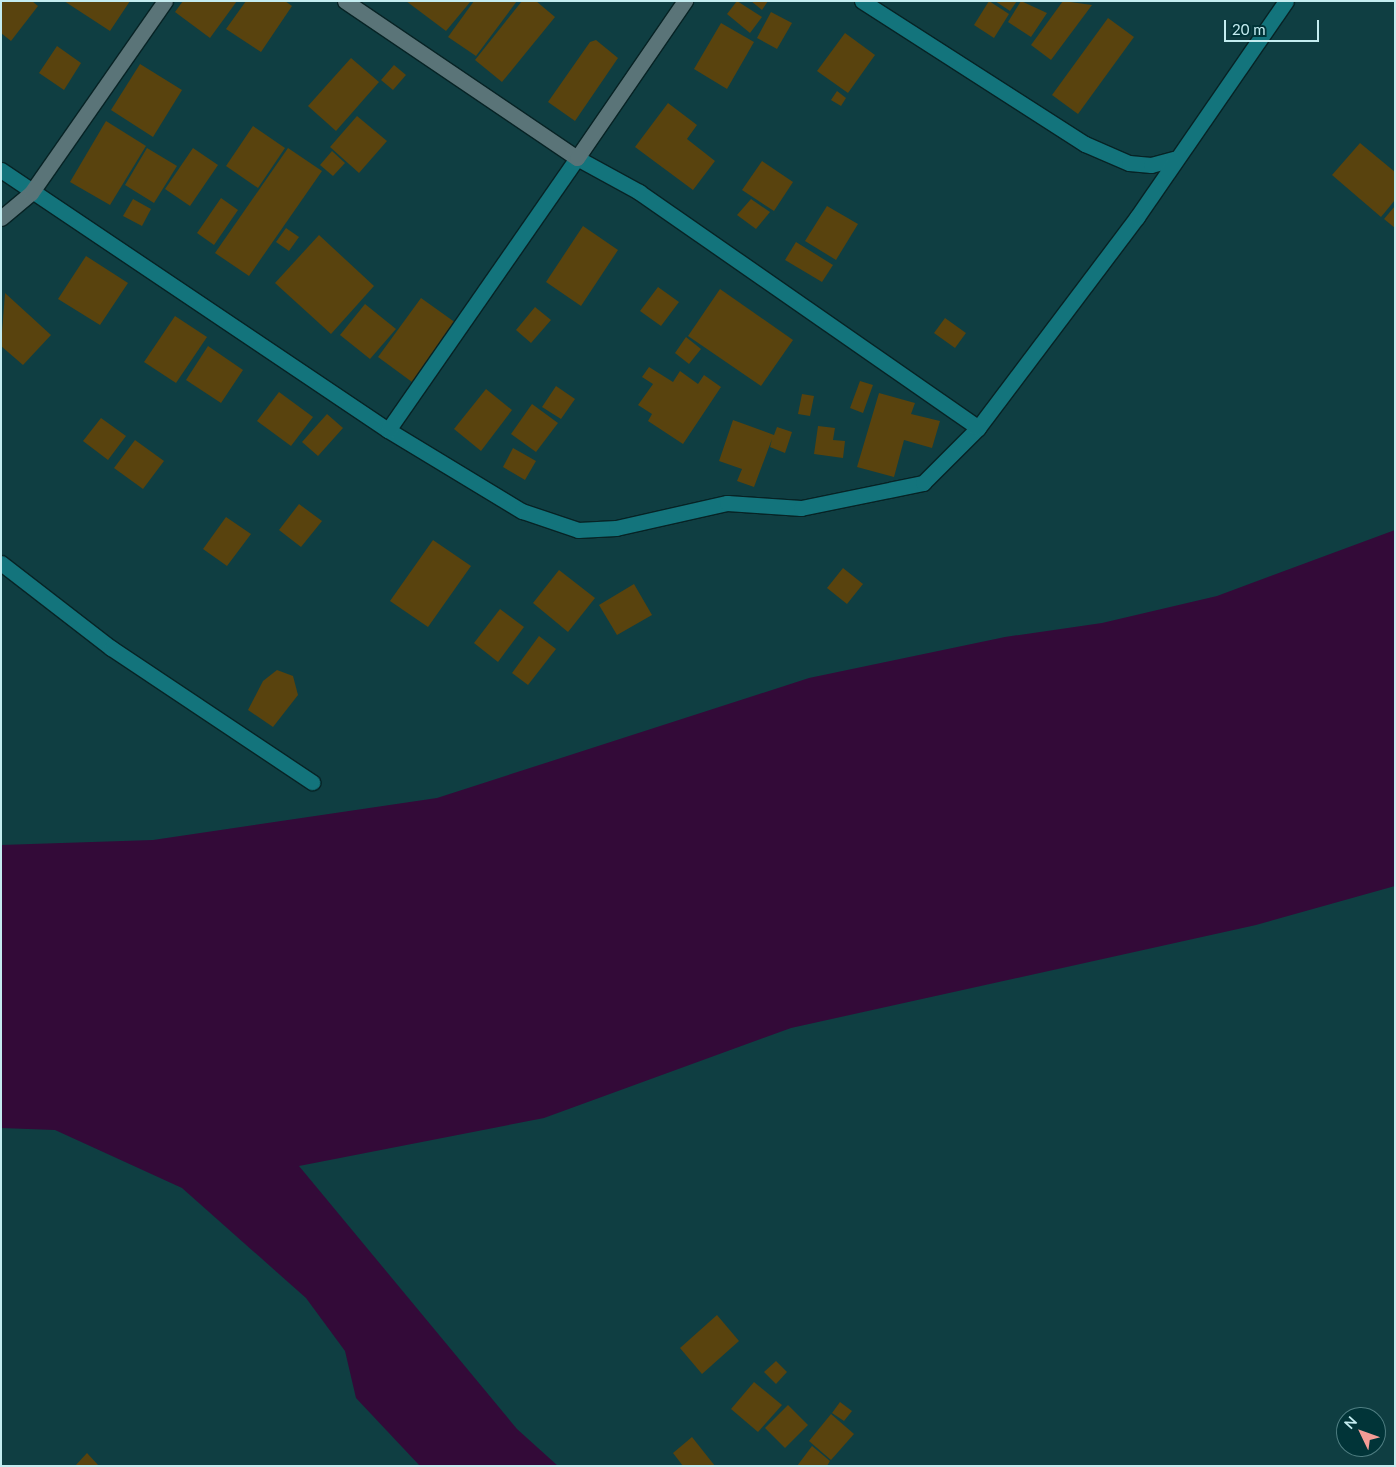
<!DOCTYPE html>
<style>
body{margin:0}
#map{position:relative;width:1396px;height:1467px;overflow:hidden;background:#0f3e42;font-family:Lato,sans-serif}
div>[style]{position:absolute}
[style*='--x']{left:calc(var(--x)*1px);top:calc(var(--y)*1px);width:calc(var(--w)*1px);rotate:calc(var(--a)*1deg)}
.water>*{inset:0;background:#330a38}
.building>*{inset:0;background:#59430e}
.roads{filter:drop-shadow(1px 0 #072325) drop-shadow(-1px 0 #072325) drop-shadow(0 1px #072325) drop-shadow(0 -1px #072325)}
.street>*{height:15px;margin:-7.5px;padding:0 7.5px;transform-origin:7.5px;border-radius:7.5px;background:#13747c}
.secondary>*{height:15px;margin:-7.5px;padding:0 7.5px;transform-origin:7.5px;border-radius:7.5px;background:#5a7478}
span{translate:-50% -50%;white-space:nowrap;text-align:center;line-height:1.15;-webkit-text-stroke:4px #013438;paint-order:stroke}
.frame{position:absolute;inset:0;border:2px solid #c4ecf0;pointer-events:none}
.north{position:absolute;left:1336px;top:1407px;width:50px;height:50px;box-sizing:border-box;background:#013438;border:1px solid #4f7e82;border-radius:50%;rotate:312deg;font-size:14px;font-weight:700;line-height:20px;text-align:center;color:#c4ecf0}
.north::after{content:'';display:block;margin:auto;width:18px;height:22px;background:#f59c96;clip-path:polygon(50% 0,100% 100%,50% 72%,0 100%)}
.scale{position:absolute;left:1224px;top:20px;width:95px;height:22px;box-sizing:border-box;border:2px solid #c4ecf0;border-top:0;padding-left:6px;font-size:15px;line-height:18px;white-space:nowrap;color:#c4ecf0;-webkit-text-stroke:4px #013438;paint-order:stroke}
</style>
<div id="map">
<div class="water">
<i style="clip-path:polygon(1395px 530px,1395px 886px,1256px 925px,791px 1028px,544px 1118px,299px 1166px,517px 1429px,558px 1466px,420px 1466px,356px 1398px,345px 1351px,306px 1298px,182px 1188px,55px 1130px,1px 1128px,1px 845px,153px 840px,437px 798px,809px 678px,1005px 637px,1102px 623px,1217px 596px)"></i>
</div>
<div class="building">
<i style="clip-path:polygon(1px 1px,32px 1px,38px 6px,11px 41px,1px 33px)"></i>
<i style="clip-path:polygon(64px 1px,130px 1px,110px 31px)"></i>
<i style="clip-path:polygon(183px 1px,237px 1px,210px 38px,175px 12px)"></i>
<i style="clip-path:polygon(246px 1px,285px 1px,292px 6px,261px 52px,226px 29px)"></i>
<i style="clip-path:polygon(406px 1px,471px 1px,446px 31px)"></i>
<i style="clip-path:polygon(474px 1px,517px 1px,476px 56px,448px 37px)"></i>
<i style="clip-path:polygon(522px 1px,536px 1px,555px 17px,502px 82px,475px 60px)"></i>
<i style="clip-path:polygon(737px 1px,762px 17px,750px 33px,727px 14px)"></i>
<i style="clip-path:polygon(751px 1px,768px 1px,762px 10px)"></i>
<i style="clip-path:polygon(989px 1px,1009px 14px,994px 38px,974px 25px)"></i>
<i style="clip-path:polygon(995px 1px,1017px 1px,1010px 11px)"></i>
<i style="clip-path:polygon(1021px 1px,1047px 13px,1031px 37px,1008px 22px)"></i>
<i style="clip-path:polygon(1063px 1px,1092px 5px,1051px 60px,1031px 45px)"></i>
<i style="clip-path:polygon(771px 12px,792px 23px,777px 49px,757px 38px)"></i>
<i style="clip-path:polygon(1108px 18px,1134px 37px,1078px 114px,1052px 95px)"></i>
<i style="clip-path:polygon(721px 23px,754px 42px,727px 89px,694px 69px)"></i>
<i style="clip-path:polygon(845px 33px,875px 55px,848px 93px,817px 71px)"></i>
<i style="clip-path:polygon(596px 40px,618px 58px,575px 121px,548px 102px,590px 42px)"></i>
<i style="clip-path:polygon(57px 46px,81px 63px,64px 90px,39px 73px)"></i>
<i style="clip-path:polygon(351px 58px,379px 82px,336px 131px,308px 106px)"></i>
<i style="clip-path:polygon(140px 64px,182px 90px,153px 137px,111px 110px)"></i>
<i style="clip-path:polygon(394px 65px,406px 75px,393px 90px,381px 80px)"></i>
<i style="clip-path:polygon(837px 91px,846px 98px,841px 106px,831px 100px)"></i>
<i style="clip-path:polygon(668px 103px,697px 125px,687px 139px,715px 161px,693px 190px,635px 147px)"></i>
<i style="clip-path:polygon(357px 116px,387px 141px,359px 173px,330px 147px)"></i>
<i style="clip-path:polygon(106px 121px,146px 146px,110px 205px,70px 182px)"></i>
<i style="clip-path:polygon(253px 126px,285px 148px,258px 188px,226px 166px)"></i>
<i style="clip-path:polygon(1360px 143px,1395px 172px,1395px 200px,1381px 217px,1332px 175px)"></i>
<i style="clip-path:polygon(147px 148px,177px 166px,154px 203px,125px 185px)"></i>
<i style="clip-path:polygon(193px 148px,218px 165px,190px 206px,165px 189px)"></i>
<i style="clip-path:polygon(288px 148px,322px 171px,249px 276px,215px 253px)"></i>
<i style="clip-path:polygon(332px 151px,345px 163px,333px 176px,320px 165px)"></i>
<i style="clip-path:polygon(762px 161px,793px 182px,774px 211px,742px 190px)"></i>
<i style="clip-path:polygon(221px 198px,238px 210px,214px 245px,197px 233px)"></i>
<i style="clip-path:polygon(133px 199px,151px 209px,142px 226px,123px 216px)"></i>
<i style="clip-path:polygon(751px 199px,770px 212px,756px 229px,737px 215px)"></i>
<i style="clip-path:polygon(827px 206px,858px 224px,836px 260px,805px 241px)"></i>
<i style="clip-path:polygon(1395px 206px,1395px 228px,1384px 219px)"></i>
<i style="clip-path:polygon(583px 226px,618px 250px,581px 306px,546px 282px)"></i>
<i style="clip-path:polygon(286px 228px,299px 237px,289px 251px,276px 242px)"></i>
<i style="clip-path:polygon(319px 235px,374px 286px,331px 334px,275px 283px)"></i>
<i style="clip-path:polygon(796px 242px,833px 265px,822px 282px,785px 260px)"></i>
<i style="clip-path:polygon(86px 256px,128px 283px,100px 325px,58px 299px)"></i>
<i style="clip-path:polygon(658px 287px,679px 302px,661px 326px,640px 311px)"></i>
<i style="clip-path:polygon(720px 289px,793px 340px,761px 386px,688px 336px)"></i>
<i style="clip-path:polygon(5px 293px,51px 335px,23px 365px,1px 346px)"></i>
<i style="clip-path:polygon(421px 298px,456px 323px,412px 382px,378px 357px)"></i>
<i style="clip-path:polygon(365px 304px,396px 329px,370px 359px,340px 335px)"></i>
<i style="clip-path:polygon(535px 307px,551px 320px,531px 343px,516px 330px)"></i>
<i style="clip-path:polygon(175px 316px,207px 337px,176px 383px,144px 362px)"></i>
<i style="clip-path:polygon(945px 318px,966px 333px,955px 348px,934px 333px)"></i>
<i style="clip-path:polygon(686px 337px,701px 349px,689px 364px,675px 353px)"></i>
<i style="clip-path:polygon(208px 346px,243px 370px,221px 403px,186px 380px)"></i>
<i style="clip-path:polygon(649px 367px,673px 382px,680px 371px,698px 384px,704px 375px,721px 387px,683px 444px,648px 421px,652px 414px,638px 405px,653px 384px,642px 377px)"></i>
<i style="clip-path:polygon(860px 381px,873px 385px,863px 413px,850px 408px)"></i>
<i style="clip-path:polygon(556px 386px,575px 399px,561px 419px,542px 407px)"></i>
<i style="clip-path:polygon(486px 389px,512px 410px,481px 451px,454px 429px)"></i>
<i style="clip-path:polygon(279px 392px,313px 417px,291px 446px,257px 421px)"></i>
<i style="clip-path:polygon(879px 393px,915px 403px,911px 414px,940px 421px,932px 448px,904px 440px,894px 477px,857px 467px)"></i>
<i style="clip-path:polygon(802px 394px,814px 396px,810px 416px,798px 414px)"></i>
<i style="clip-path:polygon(532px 404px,558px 423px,536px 452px,511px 434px)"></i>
<i style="clip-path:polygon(327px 414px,343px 428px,318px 456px,302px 442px)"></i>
<i style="clip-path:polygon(101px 418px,126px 436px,108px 460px,83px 441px)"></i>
<i style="clip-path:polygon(733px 420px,774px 435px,777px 427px,792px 432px,785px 453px,770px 447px,772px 439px,754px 487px,737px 481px,742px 469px,719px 461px)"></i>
<i style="clip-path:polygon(818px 426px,835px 428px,833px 440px,845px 441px,843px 458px,814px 454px)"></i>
<i style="clip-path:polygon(135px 440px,164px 461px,143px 489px,114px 468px)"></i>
<i style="clip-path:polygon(513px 448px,536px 461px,525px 480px,503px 467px)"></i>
<i style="clip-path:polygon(299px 504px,322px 521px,301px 547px,279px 530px)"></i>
<i style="clip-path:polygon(226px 517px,251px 534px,227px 566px,203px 549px)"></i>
<i style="clip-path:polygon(433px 540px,471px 566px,428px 627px,390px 601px)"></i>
<i style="clip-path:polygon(843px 568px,863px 584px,847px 604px,827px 588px)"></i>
<i style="clip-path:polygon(559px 570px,595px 598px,568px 632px,533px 603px)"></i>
<i style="clip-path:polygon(634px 584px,652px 615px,617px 635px,599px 605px)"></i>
<i style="clip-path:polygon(500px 609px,524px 627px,498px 662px,474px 643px)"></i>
<i style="clip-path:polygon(539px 636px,556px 649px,528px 685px,512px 673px)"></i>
<i style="clip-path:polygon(277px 670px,293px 676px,298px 695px,273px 727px,248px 710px,263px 681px)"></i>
<i style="clip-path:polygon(717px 1315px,739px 1341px,702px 1374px,680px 1348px)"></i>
<i style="clip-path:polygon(776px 1361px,787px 1372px,776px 1384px,764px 1372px)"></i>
<i style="clip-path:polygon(754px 1382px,782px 1405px,758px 1432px,731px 1409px)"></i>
<i style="clip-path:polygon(840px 1402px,852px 1411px,844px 1421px,832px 1413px)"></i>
<i style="clip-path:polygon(788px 1405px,808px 1425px,785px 1448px,765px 1428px)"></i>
<i style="clip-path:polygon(831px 1414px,854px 1434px,831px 1460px,809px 1441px)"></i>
<i style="clip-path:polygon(692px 1437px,715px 1466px,683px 1466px,673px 1453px)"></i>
<i style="clip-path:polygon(812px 1446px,830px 1461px,827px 1466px,797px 1466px)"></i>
<i style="clip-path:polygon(87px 1453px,99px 1466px,75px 1466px)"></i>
</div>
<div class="roads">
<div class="street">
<i style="--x:862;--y:1;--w:265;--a:32.7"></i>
<i style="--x:1085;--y:144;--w:48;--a:23.4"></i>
<i style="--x:1129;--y:163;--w:22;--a:5"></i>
<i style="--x:1151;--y:165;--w:24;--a:-15"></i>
<i style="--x:1;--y:170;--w:466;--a:33.9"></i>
<i style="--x:388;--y:430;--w:157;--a:31.2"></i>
<i style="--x:522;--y:511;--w:59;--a:18.7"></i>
<i style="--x:578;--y:530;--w:38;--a:-3"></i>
<i style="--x:616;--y:528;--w:114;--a:-12.7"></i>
<i style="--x:727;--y:503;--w:74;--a:3.9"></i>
<i style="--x:801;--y:508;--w:125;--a:-11.6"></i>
<i style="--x:923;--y:483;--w:78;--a:-45"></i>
<i style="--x:978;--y:428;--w:264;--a:-53"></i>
<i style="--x:1137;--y:217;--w:262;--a:-55.4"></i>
<i style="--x:388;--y:430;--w:331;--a:-55.2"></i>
<i style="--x:577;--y:158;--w:71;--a:28.7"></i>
<i style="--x:639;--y:192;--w:413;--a:34.8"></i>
<i style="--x:1;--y:563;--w:139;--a:37.7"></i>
<i style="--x:111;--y:648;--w:242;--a:33.7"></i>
</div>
<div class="secondary">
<i style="--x:345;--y:1;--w:280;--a:34.1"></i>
<i style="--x:577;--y:158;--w:191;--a:-55.5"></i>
<i style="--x:1;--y:218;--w:39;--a:-40"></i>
<i style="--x:31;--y:193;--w:234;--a:-55.1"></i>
</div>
</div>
<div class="frame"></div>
<div class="north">N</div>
<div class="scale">20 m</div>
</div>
